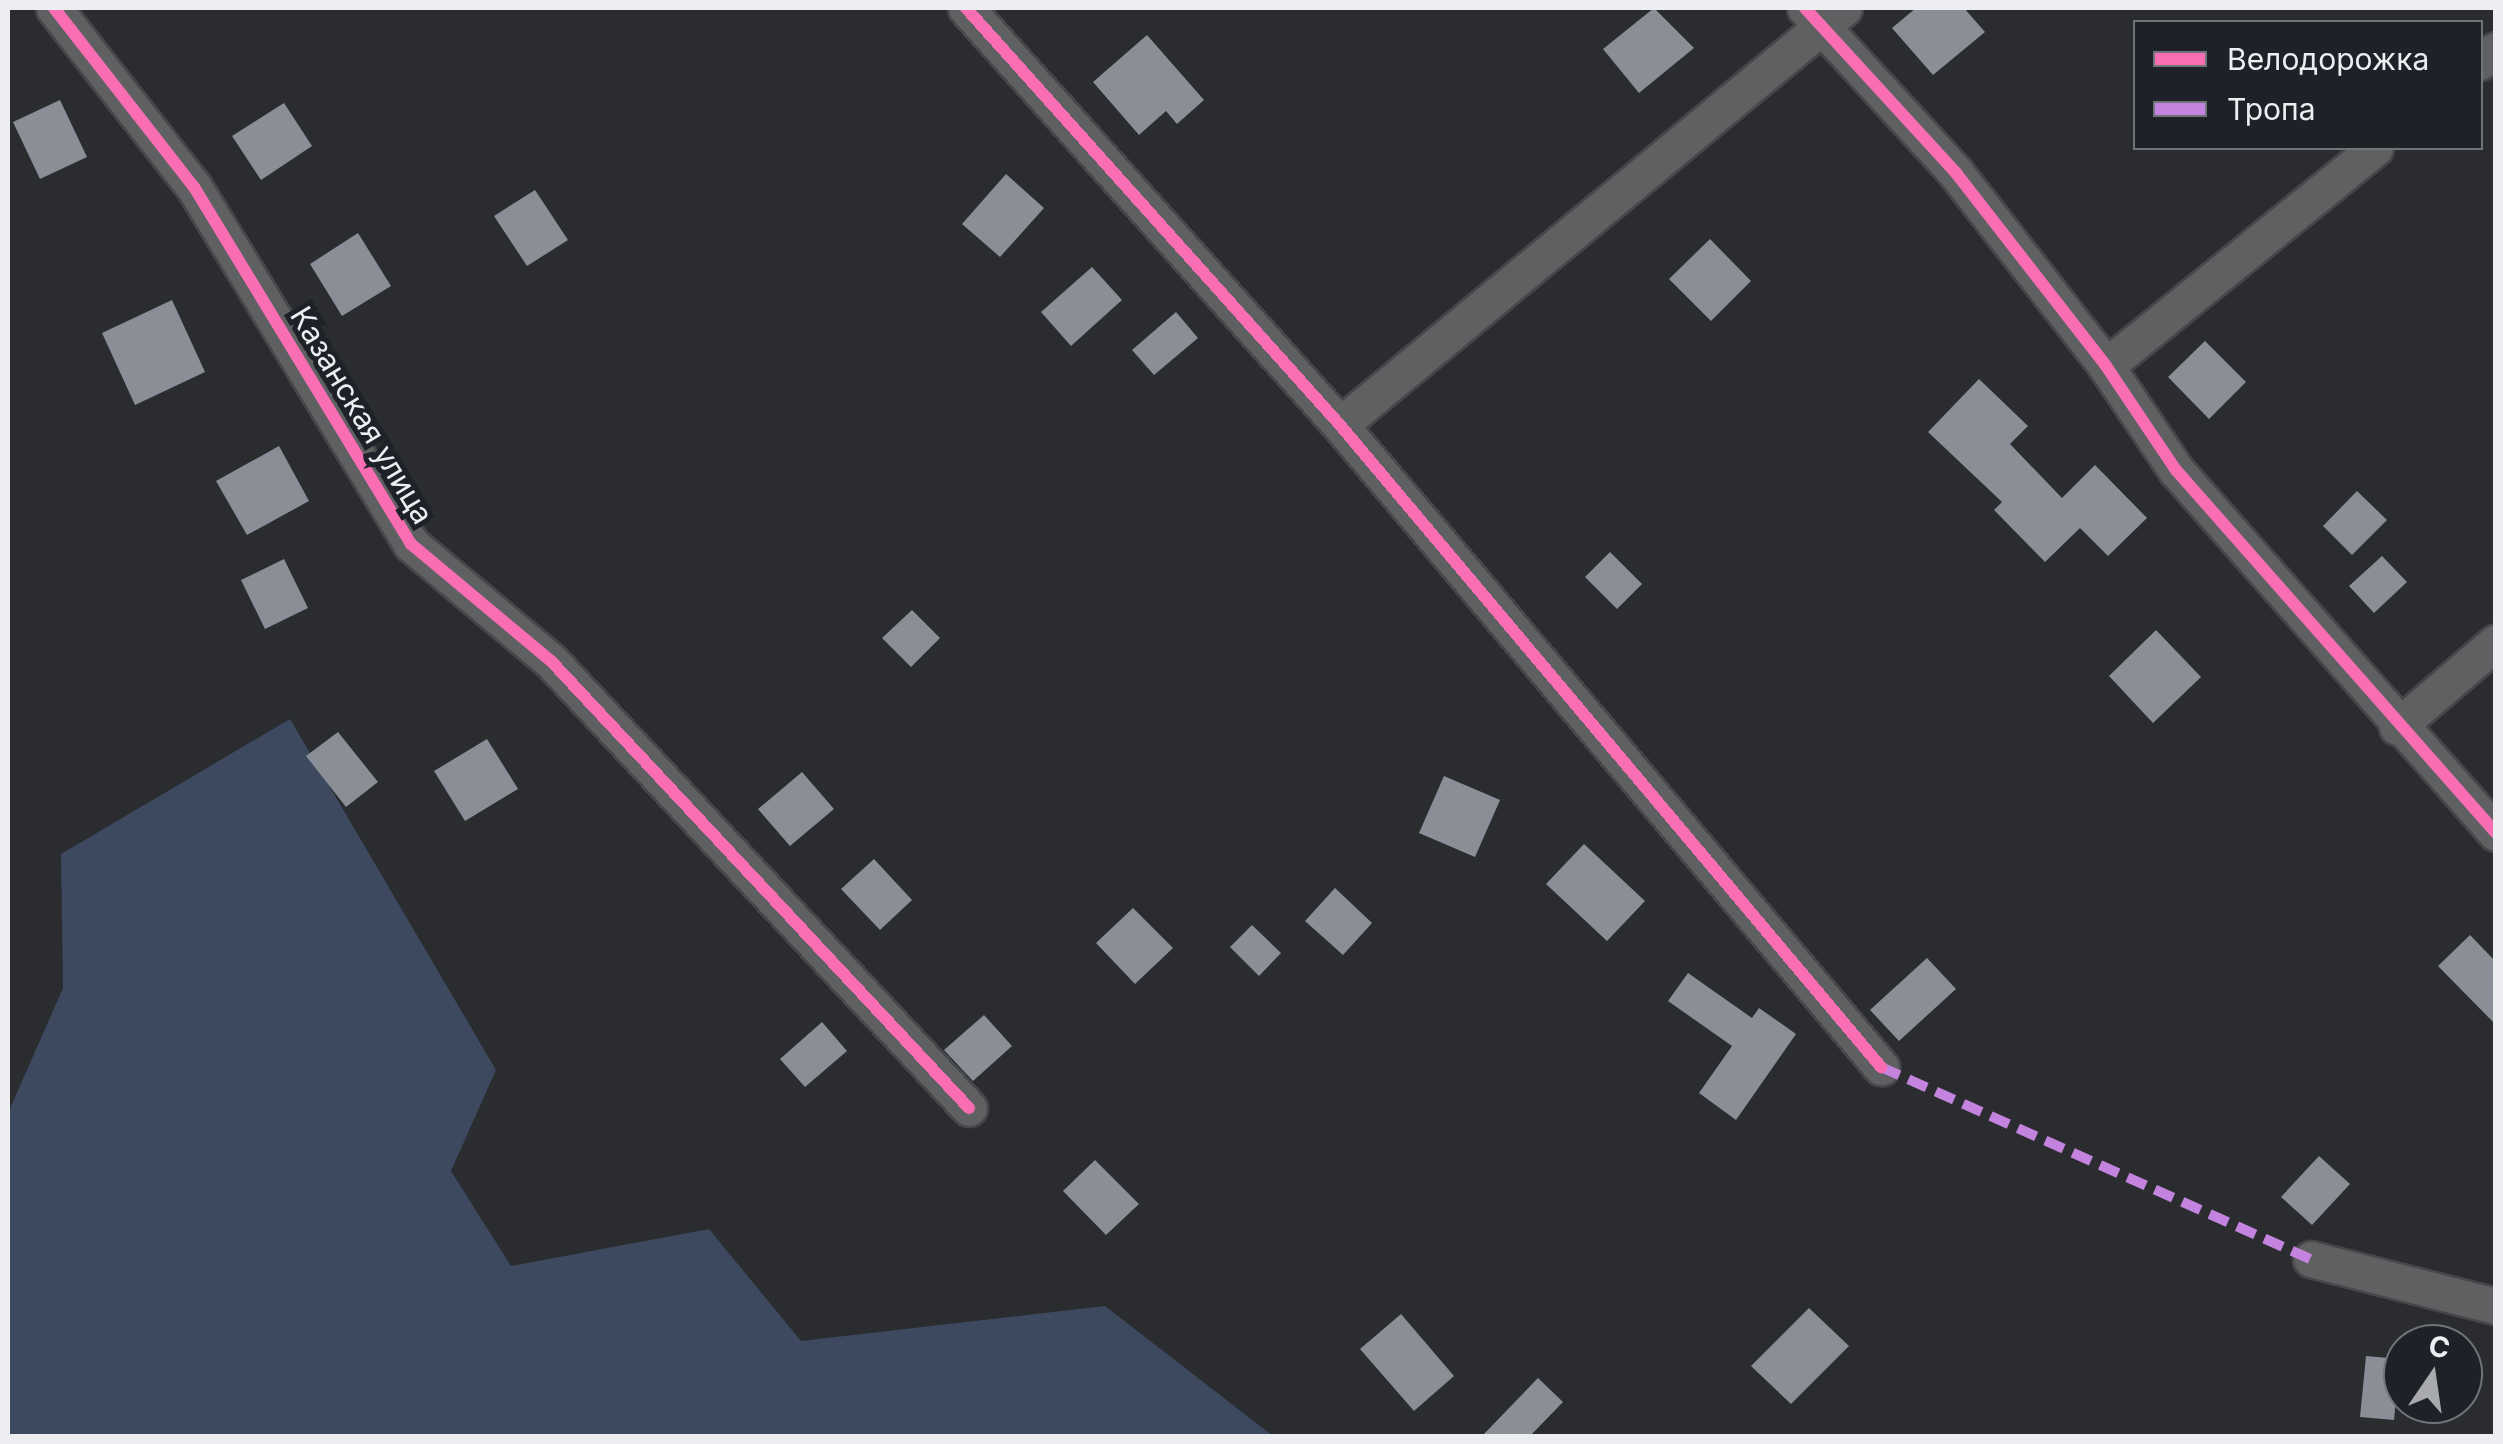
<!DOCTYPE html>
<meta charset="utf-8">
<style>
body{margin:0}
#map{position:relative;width:2503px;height:1444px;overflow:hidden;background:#2a2c2f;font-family:Inter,sans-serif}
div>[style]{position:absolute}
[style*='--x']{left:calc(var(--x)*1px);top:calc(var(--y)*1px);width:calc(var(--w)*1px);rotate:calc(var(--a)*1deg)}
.green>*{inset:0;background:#3c495f}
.building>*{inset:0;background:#8a8e97}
.roads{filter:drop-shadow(2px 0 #464749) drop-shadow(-2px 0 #464749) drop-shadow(0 2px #464749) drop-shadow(0 -2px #464749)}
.street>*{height:35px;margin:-17.5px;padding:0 17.5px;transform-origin:17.5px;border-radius:17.5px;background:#5f6062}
.quiet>*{height:10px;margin-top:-5px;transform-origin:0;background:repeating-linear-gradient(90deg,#c483df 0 20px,transparent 0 30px)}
.cycleway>*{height:12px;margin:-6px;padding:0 6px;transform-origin:6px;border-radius:6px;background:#f96db3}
span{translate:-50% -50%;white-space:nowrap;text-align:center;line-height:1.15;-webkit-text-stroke:10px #1e2228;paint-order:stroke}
.street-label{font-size:30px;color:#eceef2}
.frame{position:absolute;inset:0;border:10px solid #eceef2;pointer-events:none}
.legend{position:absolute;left:2133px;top:20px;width:350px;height:130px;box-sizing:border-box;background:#1e2228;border:2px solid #707479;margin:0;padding:12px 18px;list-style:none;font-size:30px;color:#eceef2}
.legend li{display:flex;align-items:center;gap:20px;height:50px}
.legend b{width:50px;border:2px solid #707479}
.north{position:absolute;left:2383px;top:1324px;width:100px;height:100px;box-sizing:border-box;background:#1e2228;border:2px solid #707479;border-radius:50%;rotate:13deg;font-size:28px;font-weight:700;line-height:40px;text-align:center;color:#eceef2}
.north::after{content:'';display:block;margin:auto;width:35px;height:45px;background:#a8aaae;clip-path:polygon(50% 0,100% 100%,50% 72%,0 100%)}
</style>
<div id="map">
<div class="green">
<i style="clip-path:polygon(290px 719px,496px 1070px,451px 1171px,511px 1266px,709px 1229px,801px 1341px,1105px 1306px,1273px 1436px,8px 1436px,8px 1113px,63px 988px,61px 854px)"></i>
</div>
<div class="building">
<i style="clip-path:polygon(1654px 8px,1694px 48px,1639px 93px,1603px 49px)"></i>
<i style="clip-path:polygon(1916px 8px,1964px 8px,1985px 32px,1933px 75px,1892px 28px)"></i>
<i style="clip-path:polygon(1147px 35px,1204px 100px,1177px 124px,1166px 111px,1139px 135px,1093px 82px)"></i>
<i style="clip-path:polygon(60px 100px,87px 157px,40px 179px,13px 122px)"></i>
<i style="clip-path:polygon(284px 103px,312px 146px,261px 180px,232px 136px)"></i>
<i style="clip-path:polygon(1006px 174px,1044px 208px,1000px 257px,962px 224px)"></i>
<i style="clip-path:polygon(535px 190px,568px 240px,527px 266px,494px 216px)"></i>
<i style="clip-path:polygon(358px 233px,391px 286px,342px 316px,310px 264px)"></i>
<i style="clip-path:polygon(1710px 239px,1751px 281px,1711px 321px,1669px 279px)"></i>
<i style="clip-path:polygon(1092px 267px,1122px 300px,1071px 346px,1041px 312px)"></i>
<i style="clip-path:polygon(172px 300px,205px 372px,135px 405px,102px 333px)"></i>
<i style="clip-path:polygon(1176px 312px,1198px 338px,1154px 375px,1132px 350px)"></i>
<i style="clip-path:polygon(2205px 341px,2246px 382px,2209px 419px,2168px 377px)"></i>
<i style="clip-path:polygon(1979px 379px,2028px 426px,2010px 444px,2062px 498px,2095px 465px,2147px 518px,2108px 556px,2080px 528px,2045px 562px,1994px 510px,2002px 502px,1928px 432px)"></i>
<i style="clip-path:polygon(279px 446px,309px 501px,247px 535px,216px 481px)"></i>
<i style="clip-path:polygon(2357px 491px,2387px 520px,2352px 555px,2323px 526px)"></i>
<i style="clip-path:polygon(1610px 552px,1642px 584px,1617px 609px,1585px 577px)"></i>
<i style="clip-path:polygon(2382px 556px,2407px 582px,2374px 613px,2349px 586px)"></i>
<i style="clip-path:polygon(284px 559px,308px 608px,265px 629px,241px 580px)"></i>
<i style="clip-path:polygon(912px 610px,940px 638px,911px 667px,882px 638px)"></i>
<i style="clip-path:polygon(2156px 630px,2201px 677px,2153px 723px,2109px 676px)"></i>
<i style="clip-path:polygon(338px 732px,378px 782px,346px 807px,306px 756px)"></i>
<i style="clip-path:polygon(487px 739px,518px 789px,465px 821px,434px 771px)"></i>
<i style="clip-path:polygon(802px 772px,834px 809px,790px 846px,758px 809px)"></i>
<i style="clip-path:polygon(1444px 776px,1500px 800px,1475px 857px,1419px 833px)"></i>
<i style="clip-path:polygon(1584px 844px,1645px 901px,1607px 941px,1546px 884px)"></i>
<i style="clip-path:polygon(874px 859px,912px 900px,880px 930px,841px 889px)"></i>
<i style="clip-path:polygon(1335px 888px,1372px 923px,1343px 955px,1305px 921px)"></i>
<i style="clip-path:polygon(1133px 908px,1173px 948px,1135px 984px,1096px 943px)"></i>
<i style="clip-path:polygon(1252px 925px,1281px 953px,1259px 976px,1230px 947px)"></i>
<i style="clip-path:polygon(2470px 935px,2496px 962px,2496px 1025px,2438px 966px)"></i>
<i style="clip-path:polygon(1927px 958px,1956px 989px,1899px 1041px,1870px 1010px)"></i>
<i style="clip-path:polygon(1688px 973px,1752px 1018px,1759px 1008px,1796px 1034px,1736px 1120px,1699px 1093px,1732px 1046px,1668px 1001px)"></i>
<i style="clip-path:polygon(984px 1015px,1012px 1046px,973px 1081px,944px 1050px)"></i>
<i style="clip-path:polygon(822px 1022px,847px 1051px,805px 1087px,780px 1059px)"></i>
<i style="clip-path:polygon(2319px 1156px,2350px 1184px,2312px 1225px,2281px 1197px)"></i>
<i style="clip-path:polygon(1095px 1160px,1139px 1204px,1106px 1235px,1063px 1191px)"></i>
<i style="clip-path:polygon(1809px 1308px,1849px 1346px,1791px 1404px,1751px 1366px)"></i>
<i style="clip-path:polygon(1401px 1314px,1454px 1376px,1414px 1411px,1360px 1349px)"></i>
<i style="clip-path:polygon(2366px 1356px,2400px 1359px,2394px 1420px,2360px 1417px)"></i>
<i style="clip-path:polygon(1538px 1378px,1563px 1402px,1530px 1436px,1482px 1436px)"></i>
</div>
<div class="roads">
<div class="street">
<i style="--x:54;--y:8;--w:227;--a:52"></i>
<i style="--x:194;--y:187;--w:418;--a:58.7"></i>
<i style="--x:411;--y:544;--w:182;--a:39.9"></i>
<i style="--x:551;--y:661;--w:612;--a:46.92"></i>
<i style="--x:966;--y:8;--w:560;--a:48.11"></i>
<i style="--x:1340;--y:425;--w:840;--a:49.88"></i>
<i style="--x:1805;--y:8;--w:224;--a:47.5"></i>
<i style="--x:1956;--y:173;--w:244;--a:52.1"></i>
<i style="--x:2106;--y:366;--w:125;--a:56.1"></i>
<i style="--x:2176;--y:470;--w:484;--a:48.6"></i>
<i style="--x:2480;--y:62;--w:20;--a:-37"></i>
<i style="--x:2106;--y:366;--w:346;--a:-39"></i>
<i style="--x:1340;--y:425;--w:654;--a:-39.6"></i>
<i style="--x:2397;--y:727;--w:130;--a:-40.6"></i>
<i style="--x:2311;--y:1259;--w:191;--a:14.3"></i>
</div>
</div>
<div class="quiet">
<i style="--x:1881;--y:1067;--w:471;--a:24.1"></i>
</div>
<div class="cycleway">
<i style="--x:54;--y:8;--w:227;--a:52"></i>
<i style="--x:194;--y:187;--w:418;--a:58.7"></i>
<i style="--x:411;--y:544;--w:182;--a:39.9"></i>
<i style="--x:551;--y:661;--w:612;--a:46.92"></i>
<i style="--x:966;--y:8;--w:560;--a:48.11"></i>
<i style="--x:1340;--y:425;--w:840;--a:49.88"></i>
<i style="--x:1805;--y:8;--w:224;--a:47.5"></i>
<i style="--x:1956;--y:173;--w:244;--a:52.1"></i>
<i style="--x:2106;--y:366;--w:125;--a:56.1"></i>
<i style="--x:2176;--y:470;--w:484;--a:48.6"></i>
</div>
<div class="street-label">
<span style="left:362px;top:415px;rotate:59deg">Казанская улица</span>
</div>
<div class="frame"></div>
<ul class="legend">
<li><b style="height:12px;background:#f96db3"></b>Велодорожка</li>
<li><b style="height:12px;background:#c483df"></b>Тропа</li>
</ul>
<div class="north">С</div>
</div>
